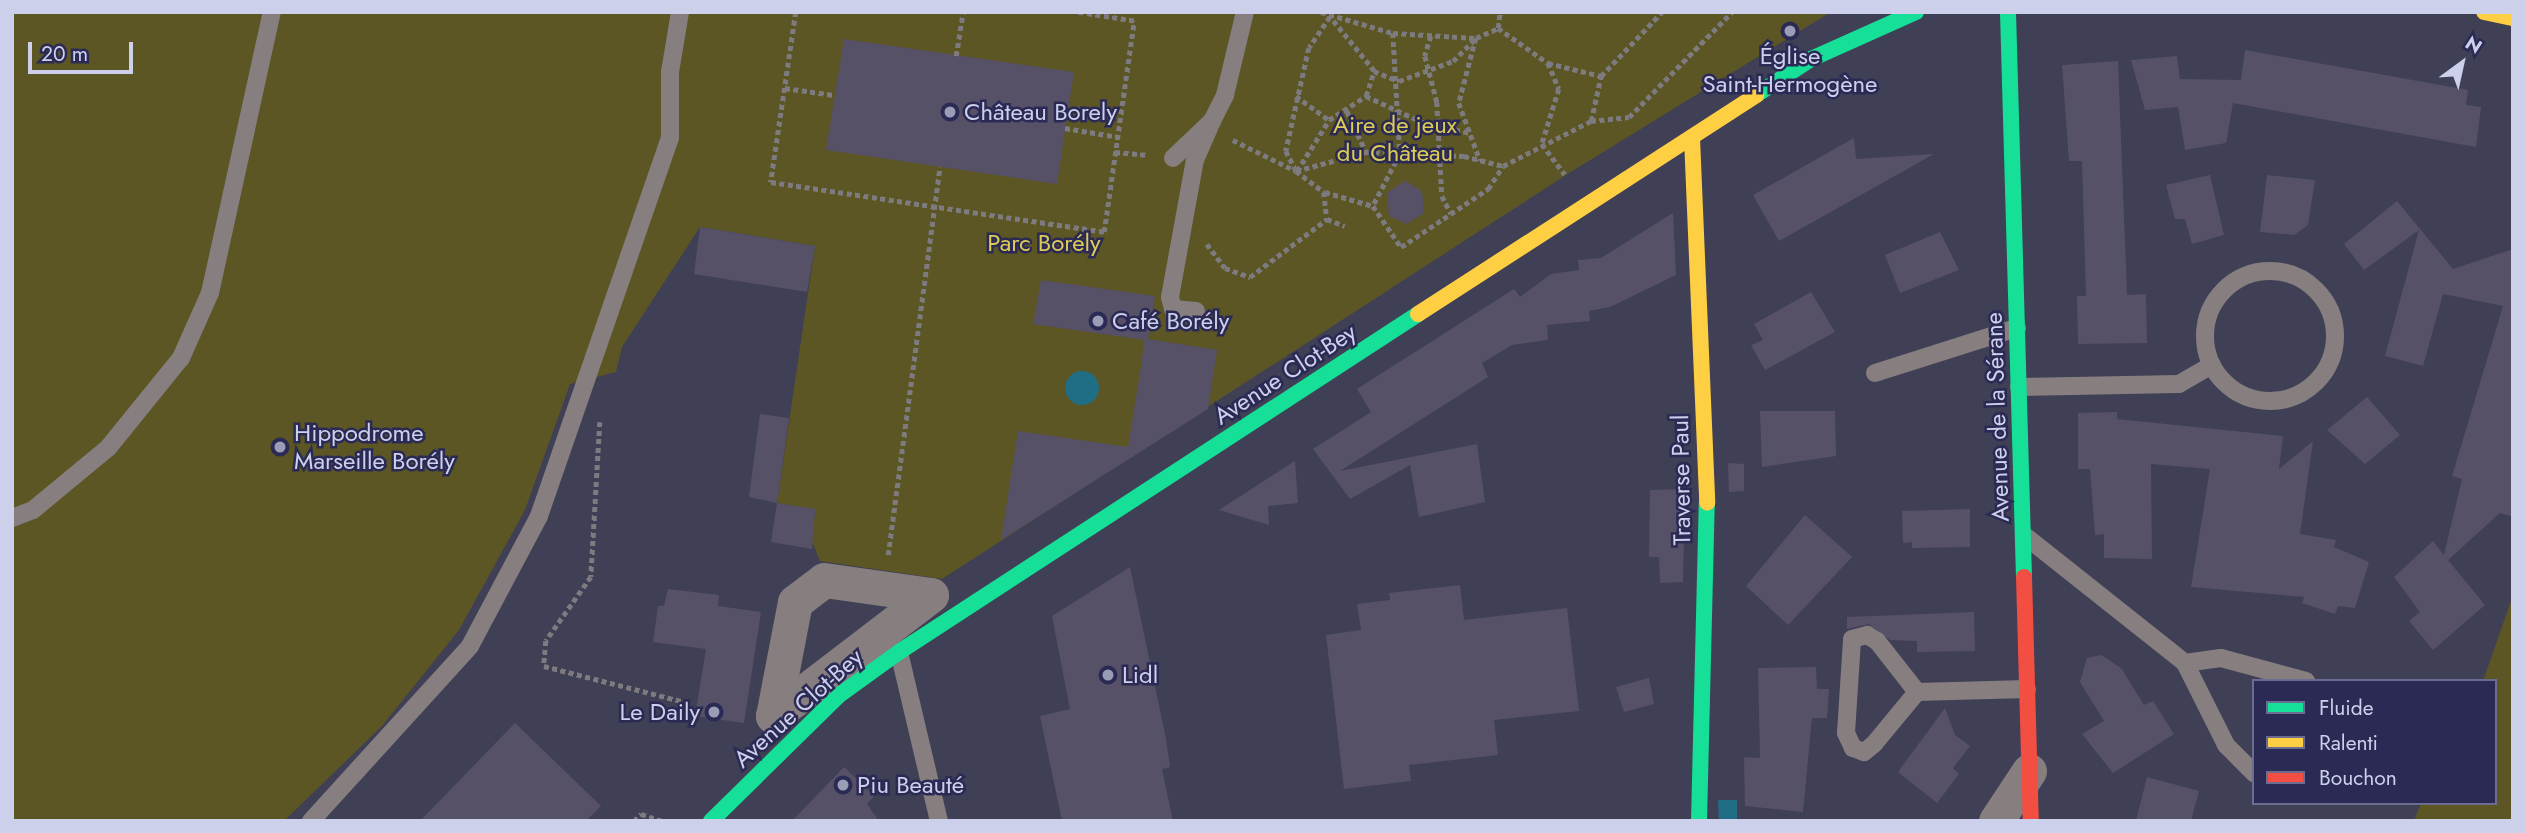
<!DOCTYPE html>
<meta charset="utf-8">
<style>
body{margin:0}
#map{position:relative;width:2525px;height:833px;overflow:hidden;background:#3f3f56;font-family:Jost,sans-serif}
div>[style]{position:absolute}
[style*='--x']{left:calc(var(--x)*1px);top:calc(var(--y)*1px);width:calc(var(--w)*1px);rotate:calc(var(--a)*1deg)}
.green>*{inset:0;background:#5c5524}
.water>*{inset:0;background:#206e86}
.round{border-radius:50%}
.building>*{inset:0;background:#575168}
.path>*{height:4.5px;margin-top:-2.25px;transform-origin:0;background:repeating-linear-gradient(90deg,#7d7a80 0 5px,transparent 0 8.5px)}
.lane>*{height:18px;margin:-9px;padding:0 9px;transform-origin:9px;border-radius:9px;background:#867e7f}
.lane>.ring{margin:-9px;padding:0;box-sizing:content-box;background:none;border:18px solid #867e7f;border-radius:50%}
.street>*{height:35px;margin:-17.5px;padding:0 17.5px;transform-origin:17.5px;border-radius:17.5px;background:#867e7f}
.fast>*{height:16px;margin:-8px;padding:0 8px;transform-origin:8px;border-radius:8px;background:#16e098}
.slow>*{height:16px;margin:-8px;padding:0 8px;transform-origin:8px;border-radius:8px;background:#ffcf43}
.jam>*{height:16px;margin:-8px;padding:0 8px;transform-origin:8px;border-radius:8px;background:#f24e42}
.dots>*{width:19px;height:19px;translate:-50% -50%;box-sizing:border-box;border:4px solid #2b2a55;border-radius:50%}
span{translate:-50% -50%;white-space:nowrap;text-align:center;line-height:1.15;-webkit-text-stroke:5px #2b2a55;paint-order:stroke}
.poi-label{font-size:24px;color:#cdd0eb}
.left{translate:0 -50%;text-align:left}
.right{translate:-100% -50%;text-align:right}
.park-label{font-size:24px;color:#dccc57}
.street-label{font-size:24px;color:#cdd0eb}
.frame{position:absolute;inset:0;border:14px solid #cdd0eb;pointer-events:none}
.legend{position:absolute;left:2252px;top:679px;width:245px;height:126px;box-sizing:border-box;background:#2b2a55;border:2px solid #6c6c91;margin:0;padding:9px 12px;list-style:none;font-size:21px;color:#cdd0eb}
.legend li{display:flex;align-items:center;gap:14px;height:35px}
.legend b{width:35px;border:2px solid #6c6c91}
.north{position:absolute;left:2427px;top:28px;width:70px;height:70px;-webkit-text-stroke:5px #2b2a55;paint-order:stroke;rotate:33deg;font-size:19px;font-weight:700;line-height:28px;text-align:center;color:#cdd0eb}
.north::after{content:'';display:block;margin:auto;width:24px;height:32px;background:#cdd0eb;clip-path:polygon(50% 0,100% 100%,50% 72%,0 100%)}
.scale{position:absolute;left:28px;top:42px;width:105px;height:32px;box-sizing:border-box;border:4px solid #cdd0eb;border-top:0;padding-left:9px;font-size:21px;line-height:24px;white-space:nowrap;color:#cdd0eb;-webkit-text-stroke:5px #2b2a55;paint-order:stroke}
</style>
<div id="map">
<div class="green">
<i style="clip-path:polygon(12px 12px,1831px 12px,1566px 175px,942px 579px,820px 561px,812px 542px,815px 510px,777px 503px,815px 246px,700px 227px,622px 347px,616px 372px,570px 384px,525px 510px,459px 630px,382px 726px,284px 821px,12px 821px)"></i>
<i style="clip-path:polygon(2513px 595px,2513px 821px,2414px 821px,2421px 803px,2495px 803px,2495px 681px,2483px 681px)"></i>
</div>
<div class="water">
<i class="round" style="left:1065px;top:371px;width:34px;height:34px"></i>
<i style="clip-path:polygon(1718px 800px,1737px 800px,1737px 821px,1719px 821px)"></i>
</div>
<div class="building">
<i style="clip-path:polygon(844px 39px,1074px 72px,1057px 184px,826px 150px)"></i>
<i style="clip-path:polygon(2245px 50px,2468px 90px,2466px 105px,2481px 107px,2476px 147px,2233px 103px,2226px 143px,2185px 150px,2178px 107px,2145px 110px,2131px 60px,2177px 56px,2180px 79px,2241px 80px)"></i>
<i style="clip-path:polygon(2118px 61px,2127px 295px,2146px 294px,2147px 343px,2078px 344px,2077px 296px,2086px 296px,2082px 161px,2069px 161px,2062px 65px)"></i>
<i style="clip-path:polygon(1854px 138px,1856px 159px,1934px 154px,1779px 241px,1753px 195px)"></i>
<i style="clip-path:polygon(2210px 175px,2224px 235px,2192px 244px,2185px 219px,2175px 219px,2166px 185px)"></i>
<i style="clip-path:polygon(2267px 175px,2315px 180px,2308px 225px,2294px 235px,2260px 232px)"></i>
<i style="clip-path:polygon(1405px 181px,1422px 191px,1424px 213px,1407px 224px,1389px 216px,1387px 193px)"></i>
<i style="clip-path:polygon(2397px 201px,2453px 269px,2513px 249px,2513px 517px,2500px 513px,2448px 560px,2485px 605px,2433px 650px,2409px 621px,2420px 612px,2394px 577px,2433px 541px,2444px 555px,2462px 479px,2452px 476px,2503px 306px,2443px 294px,2423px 366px,2385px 356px,2419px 230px,2364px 270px,2344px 244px)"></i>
<i style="clip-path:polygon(1673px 213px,1676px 275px,1610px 307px,1589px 311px,1590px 321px,1547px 325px,1548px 340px,1512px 345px,1482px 363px,1488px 377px,1340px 471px,1477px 444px,1485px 502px,1419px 517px,1410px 465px,1350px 499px,1313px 449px,1371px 412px,1357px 389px,1514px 289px,1520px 297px,1551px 274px,1579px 270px,1578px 260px,1601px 258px)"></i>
<i style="clip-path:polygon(700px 227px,815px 246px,807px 292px,694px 274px)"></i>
<i style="clip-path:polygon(1940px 232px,1959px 270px,1900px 293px,1885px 255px)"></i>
<i style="clip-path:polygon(1041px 280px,1155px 296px,1148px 339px,1217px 350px,1208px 409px,1001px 540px,1018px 431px,1128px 447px,1141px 367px,1144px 340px,1033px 324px)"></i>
<i style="clip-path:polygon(1811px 292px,1835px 332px,1765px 370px,1751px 345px,1763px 340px,1754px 324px)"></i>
<i style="clip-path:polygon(2367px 397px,2400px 435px,2365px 464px,2327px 430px)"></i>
<i style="clip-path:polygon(1760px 411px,1835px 411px,1836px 456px,1762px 467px)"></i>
<i style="clip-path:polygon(2117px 412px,2117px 419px,2283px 436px,2279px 469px,2313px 441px,2300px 534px,2336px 540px,2334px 547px,2369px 562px,2355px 608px,2338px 606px,2335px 614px,2302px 603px,2304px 597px,2191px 587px,2210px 469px,2151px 464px,2152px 559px,2104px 558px,2104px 534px,2095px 535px,2090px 469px,2078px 469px,2078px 413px)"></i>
<i style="clip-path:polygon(760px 414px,789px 418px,777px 503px,749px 497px)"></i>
<i style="clip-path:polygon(1295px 461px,1298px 503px,1268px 506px,1269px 525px,1219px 510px)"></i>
<i style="clip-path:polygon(1728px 463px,1744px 464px,1744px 491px,1729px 492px)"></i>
<i style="clip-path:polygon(1685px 489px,1683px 582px,1660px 583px,1659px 557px,1649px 557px,1650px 490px)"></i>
<i style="clip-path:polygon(777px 503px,815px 509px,812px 549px,771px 542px)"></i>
<i style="clip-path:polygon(1970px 509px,1970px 547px,1912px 548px,1912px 542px,1903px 543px,1902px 511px)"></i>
<i style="clip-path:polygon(1805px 515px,1852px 557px,1788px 625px,1746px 586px)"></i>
<i style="clip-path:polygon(1130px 567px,1166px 739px,1170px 767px,1162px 769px,1173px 821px,1062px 821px,1040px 716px,1070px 709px,1052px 616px)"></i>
<i style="clip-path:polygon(1460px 585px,1464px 620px,1567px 608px,1579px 711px,1494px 720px,1498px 755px,1409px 765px,1411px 781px,1344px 789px,1326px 635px,1361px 630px,1357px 604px,1390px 600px,1389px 593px)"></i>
<i style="clip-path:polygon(668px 589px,719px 595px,718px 606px,761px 612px,744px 723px,695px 716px,706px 649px,653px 642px,658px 606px,664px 606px)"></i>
<i style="clip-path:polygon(1974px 612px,1975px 651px,1917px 652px,1917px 641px,1890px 640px,1869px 624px,1847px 629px,1847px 617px)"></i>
<i style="clip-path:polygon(2101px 655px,2121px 668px,2144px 705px,2153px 701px,2174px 734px,2113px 773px,2082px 734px,2104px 721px,2080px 682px,2087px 658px)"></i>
<i style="clip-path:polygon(1816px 667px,1817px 689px,1829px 689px,1827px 718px,1812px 718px,1803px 812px,1745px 806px,1744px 757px,1760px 758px,1758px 668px)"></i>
<i style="clip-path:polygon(1649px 678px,1654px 704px,1624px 712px,1616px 687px)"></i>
<i style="clip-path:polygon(1945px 708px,1955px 735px,1970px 746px,1953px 768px,1959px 774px,1937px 803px,1898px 772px)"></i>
<i style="clip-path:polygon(515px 723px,601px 806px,586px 821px,420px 821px)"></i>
<i style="clip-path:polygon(844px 767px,874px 796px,867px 804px,879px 821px,792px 821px)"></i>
<i style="clip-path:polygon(2147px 777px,2199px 791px,2191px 821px,2136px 821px)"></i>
</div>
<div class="path">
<i style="--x:796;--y:12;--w:172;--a:98.4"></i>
<i style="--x:771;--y:182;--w:337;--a:8.5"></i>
<i style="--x:1104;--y:232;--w:213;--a:-81.9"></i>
<i style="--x:1134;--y:21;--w:58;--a:-171"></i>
<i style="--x:1321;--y:12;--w:75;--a:16.3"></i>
<i style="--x:1393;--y:33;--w:121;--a:86.7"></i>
<i style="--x:1400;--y:154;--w:59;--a:117.4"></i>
<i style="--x:1498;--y:28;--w:61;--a:35"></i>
<i style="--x:1548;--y:63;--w:28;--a:67"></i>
<i style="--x:1559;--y:89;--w:58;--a:107.2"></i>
<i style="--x:1542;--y:144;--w:38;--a:53"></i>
<i style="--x:1498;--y:28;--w:16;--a:-83"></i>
<i style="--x:1393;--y:33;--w:83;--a:3.4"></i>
<i style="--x:1476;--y:38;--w:24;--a:-24"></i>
<i style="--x:1431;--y:36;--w:21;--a:107"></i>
<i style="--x:1425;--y:56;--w:48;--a:75.4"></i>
<i style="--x:1437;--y:102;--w:94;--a:87"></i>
<i style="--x:1442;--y:196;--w:20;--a:63"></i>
<i style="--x:1476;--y:38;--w:67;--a:104.7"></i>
<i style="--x:1459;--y:103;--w:61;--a:69.8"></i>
<i style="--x:956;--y:56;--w:45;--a:-81"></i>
<i style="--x:1548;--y:63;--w:55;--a:13.8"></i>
<i style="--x:1374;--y:71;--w:27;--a:22"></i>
<i style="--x:1399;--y:81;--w:58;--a:-20.3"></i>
<i style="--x:1453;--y:61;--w:28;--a:-45"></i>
<i style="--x:785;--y:88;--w:49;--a:8.1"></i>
<i style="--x:1296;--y:96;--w:41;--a:36"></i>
<i style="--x:1366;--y:96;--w:62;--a:24.9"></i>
<i style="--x:1422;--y:122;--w:49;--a:12.9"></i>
<i style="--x:1347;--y:111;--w:45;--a:65.1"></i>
<i style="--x:1591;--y:121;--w:46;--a:-77.5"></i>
<i style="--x:1601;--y:76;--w:88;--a:-46.4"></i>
<i style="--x:1065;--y:128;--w:54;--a:9.6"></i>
<i style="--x:1233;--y:140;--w:70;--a:26.2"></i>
<i style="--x:1296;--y:171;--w:73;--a:-15.2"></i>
<i style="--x:1366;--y:152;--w:98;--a:2.3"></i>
<i style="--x:1464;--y:156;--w:40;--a:14.4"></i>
<i style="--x:1503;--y:166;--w:99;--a:-27.1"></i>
<i style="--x:1591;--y:121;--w:38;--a:-6"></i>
<i style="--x:1629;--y:117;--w:147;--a:-45.6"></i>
<i style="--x:1115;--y:152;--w:34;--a:5"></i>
<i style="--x:1297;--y:171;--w:60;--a:-57.9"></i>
<i style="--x:1329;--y:120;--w:44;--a:-33"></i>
<i style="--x:1366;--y:96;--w:26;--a:-72"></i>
<i style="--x:1374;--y:71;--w:70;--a:-129.2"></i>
<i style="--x:1330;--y:17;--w:37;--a:124"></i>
<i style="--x:1309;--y:48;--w:106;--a:102.6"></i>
<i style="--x:1286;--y:151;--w:22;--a:63"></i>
<i style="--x:1296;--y:171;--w:35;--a:37"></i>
<i style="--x:1324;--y:192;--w:27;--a:84"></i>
<i style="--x:1327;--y:219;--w:19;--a:21"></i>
<i style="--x:1325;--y:192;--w:50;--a:16.3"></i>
<i style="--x:1373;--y:206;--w:50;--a:55.7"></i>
<i style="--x:1401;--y:247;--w:105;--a:-33.7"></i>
<i style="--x:1488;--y:189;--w:27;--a:-57"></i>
<i style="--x:1207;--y:244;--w:30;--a:53"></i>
<i style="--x:1225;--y:268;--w:27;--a:20"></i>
<i style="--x:1250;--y:277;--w:96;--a:-37"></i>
<i style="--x:600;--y:422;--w:155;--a:93.3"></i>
<i style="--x:591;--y:577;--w:78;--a:125.1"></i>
<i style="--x:546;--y:641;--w:25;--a:95"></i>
<i style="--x:544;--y:666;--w:146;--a:14.3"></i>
<i style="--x:888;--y:555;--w:391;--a:-82.4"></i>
<i style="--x:634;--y:821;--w:10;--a:-45"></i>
<i style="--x:641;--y:814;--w:23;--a:18"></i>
</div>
<div class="lane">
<i style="--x:1173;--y:158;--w:54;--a:-43.5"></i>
<i style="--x:1212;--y:121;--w:29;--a:-63"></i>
<i style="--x:1225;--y:95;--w:85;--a:-76.5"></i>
<i class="ring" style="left:2205px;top:271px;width:112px;height:112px"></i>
<i style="--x:1196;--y:311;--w:23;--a:-175"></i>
<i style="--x:1173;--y:309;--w:12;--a:-104"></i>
<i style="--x:1170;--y:297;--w:139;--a:-79.7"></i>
<i style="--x:1195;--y:160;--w:43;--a:-66.4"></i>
<i style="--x:1875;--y:373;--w:149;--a:-17.6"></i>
<i style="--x:2019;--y:387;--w:160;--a:-1.1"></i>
<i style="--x:2179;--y:384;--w:38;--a:-30"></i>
<i style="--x:12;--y:518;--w:22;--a:-21"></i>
<i style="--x:33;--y:510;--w:97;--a:-39.6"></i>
<i style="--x:108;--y:448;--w:116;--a:-51"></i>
<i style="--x:181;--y:358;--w:71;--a:-66"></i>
<i style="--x:210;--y:293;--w:288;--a:-77.6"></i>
<i style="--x:2025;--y:536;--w:204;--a:38.4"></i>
<i style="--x:2185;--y:663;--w:92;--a:63.4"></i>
<i style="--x:2226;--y:745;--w:40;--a:45"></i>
<i style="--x:899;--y:652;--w:174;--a:76.7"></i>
<i style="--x:2185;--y:663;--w:36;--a:-8"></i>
<i style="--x:2221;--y:658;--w:88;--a:15.1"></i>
<i style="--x:1917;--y:692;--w:67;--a:129.6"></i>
<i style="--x:1874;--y:744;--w:13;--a:141"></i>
<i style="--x:1864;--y:752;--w:12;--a:-160"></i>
<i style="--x:1853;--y:748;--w:17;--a:-115"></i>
<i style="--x:1846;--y:733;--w:94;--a:-86.3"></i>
<i style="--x:1852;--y:639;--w:16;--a:-15"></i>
<i style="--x:1867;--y:635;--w:12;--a:31"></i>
<i style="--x:1877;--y:641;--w:65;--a:51.9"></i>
<i style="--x:1917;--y:692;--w:110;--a:-1.6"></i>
<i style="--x:311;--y:821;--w:236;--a:-47.7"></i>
<i style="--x:470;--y:646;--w:147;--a:-62"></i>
<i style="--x:539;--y:516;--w:400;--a:-70.9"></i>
<i style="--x:670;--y:138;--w:66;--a:-90"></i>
<i style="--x:670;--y:72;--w:61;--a:-80.5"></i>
</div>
<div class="street">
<i style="--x:824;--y:580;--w:108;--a:8"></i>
<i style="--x:931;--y:595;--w:199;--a:142.6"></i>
<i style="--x:773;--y:716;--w:116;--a:-79.1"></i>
<i style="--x:795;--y:602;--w:36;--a:-37"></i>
<i style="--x:1996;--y:821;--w:60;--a:-56.6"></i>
</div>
<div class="fast">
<i style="--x:2008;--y:12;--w:565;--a:88.38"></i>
<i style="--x:1756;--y:95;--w:66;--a:-33.2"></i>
<i style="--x:1811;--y:59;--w:115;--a:-24.1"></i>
<i style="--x:711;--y:821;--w:178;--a:-44.5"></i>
<i style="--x:838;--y:696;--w:75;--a:-35.8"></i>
<i style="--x:899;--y:652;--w:619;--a:-33.07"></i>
<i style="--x:1699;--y:821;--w:318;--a:-88.6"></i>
</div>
<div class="slow">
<i style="--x:2484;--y:12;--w:30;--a:12"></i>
<i style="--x:1692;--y:138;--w:365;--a:87.6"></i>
<i style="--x:1418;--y:314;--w:403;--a:-32.9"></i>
</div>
<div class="jam">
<i style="--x:2024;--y:577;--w:244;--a:88.4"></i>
</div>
<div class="dots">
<i style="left:1790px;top:31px;background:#9b9db7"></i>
<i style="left:950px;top:112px;background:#9b9db7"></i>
<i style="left:1098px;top:321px;background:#9b9db7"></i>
<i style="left:280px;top:447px;background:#9b9db7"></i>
<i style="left:1108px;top:675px;background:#9b9db7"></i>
<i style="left:714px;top:712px;background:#9b9db7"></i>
<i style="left:843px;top:785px;background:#9b9db7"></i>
</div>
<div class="poi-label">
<span style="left:1790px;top:70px">Église<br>Saint-Hermogène</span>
<span class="left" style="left:964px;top:112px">Château Borely</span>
<span class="left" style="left:1112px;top:321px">Café Borély</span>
<span class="left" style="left:294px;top:447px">Hippodrome<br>Marseille Borély</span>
<span class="left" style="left:1122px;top:675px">Lidl</span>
<span class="right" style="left:700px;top:712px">Le Daily</span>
<span class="left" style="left:857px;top:785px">Piu Beauté</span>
</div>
<div class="park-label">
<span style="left:1395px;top:139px">Aire de jeux<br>du Château</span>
<span style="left:1044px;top:243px">Parc Borély</span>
</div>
<div class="street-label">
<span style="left:1285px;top:374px;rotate:-33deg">Avenue Clot-Bey</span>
<span style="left:1997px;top:417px;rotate:-92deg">Avenue de la Sérane</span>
<span style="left:1681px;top:480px;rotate:-91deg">Traverse Paul</span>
<span style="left:798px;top:708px;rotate:-42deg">Avenue Clot-Bey</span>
</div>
<div class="frame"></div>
<ul class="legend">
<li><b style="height:9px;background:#16e098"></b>Fluide</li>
<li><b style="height:9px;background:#ffcf43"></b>Ralenti</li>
<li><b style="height:9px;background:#f24e42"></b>Bouchon</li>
</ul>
<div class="north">N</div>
<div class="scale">20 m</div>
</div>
